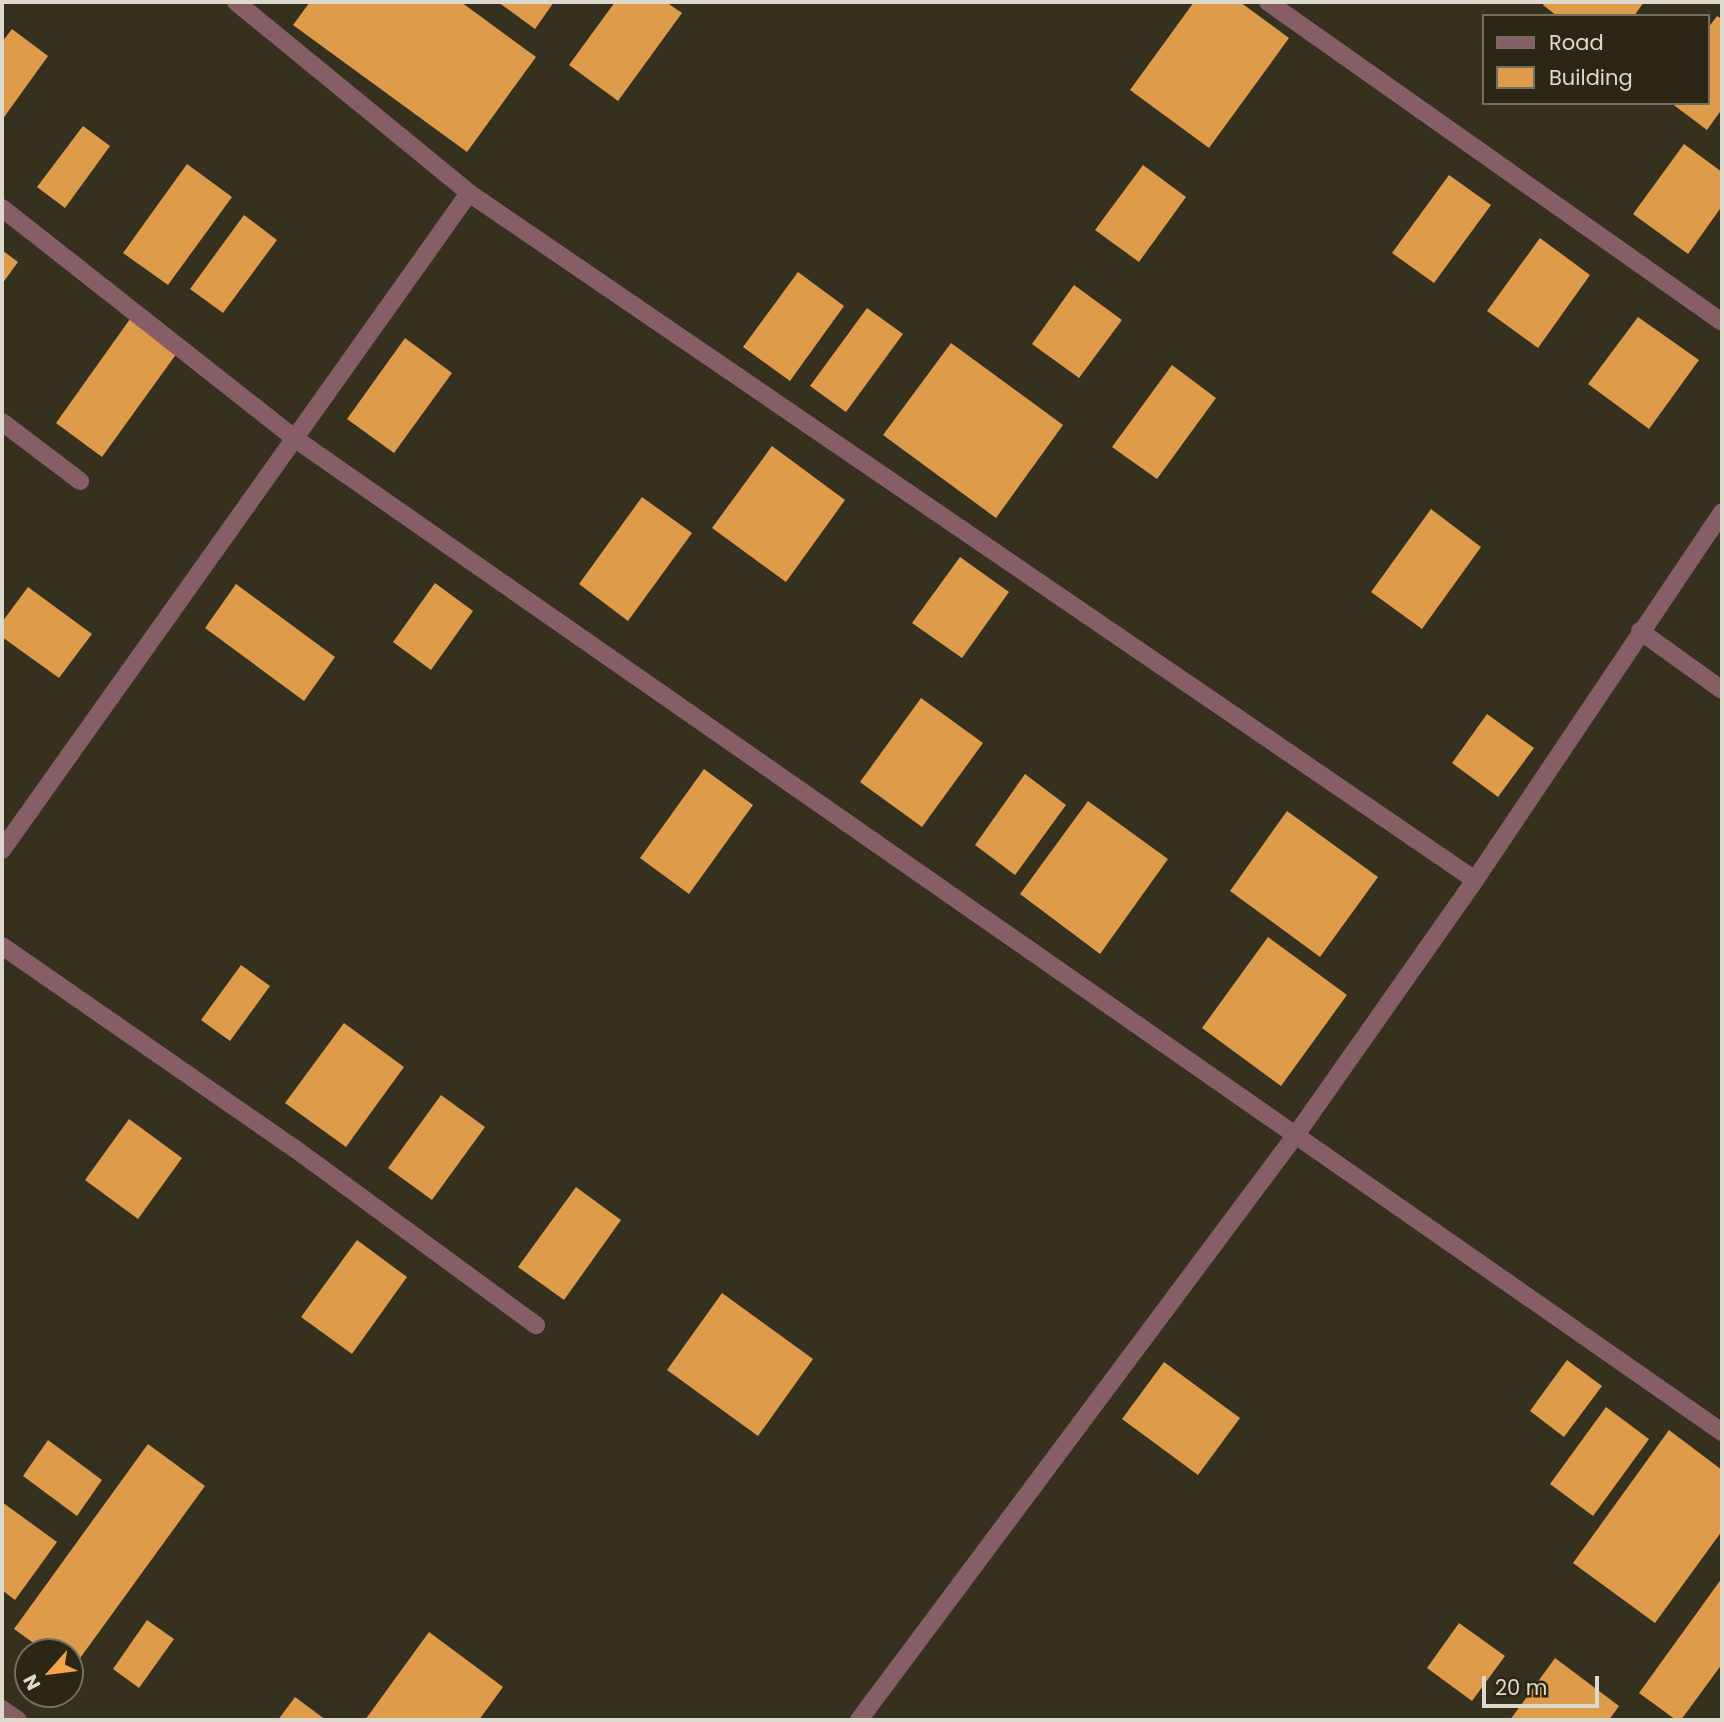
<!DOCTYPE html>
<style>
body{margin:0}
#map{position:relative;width:1724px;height:1722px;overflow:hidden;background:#36301f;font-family:Poppins,sans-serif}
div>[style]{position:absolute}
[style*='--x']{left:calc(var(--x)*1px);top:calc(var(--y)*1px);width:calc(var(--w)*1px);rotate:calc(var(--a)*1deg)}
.building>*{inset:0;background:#de9b49}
.minor>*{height:18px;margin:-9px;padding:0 9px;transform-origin:9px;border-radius:9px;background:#875d66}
.tertiary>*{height:18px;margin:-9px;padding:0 9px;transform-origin:9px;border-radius:9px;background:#875d66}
span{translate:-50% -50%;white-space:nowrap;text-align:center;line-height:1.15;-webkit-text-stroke:7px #2c2615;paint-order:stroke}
.frame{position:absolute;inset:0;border:4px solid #ddd9ce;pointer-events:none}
.legend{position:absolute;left:1482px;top:14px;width:228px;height:91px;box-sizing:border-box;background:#2c2615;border:2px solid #736e5f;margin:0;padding:9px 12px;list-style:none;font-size:21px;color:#ddd9ce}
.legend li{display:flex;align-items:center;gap:14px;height:35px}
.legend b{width:35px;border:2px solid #736e5f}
.north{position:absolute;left:14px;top:1638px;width:70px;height:70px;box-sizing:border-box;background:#2c2615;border:2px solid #736e5f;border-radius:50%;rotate:242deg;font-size:19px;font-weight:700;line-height:28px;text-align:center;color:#ddd9ce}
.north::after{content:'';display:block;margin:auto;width:24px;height:32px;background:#f6a247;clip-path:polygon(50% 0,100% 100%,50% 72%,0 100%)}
.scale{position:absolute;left:1482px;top:1676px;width:117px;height:32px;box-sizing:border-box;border:4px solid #ddd9ce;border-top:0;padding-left:9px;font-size:21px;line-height:24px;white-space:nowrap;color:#ddd9ce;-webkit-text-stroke:5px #2c2615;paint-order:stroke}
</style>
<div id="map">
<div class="building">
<i style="clip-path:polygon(310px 2px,461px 2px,536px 57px,467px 152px,293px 25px)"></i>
<i style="clip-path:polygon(498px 2px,554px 2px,535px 29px)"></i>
<i style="clip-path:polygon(615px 2px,666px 2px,682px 13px,618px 101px,569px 65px)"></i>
<i style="clip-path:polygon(1194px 2px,1240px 2px,1289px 38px,1209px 148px,1130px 90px)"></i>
<i style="clip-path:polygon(1545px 2px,1644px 2px,1634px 16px,1557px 16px,1543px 5px)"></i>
<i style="clip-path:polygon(1717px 16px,1722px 19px,1722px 109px,1707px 130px,1671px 103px,1708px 103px,1708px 28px)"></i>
<i style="clip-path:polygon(12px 29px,48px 56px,2px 120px,2px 42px)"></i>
<i style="clip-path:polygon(83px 126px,110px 146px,65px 208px,37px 187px)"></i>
<i style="clip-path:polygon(1684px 144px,1722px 172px,1722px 206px,1688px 254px,1633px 214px)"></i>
<i style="clip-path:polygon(187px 164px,232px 197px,168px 285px,123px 253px)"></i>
<i style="clip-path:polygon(1143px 165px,1186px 197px,1139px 262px,1095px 230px)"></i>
<i style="clip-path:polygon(1449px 175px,1491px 205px,1434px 283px,1392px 253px)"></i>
<i style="clip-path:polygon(244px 215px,277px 240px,223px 313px,190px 289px)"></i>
<i style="clip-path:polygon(1540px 238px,1590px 275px,1538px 348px,1487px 311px)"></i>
<i style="clip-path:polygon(2px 250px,18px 262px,2px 284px)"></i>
<i style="clip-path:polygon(798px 272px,844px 306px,790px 381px,743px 347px)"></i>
<i style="clip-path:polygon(1074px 285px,1122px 320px,1079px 378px,1032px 344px)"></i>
<i style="clip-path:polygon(867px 308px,903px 334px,846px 412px,810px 386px)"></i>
<i style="clip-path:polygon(1638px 317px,1699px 360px,1649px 429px,1588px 384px)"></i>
<i style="clip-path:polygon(130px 319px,177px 353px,102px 457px,56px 423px)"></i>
<i style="clip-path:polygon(405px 338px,452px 373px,394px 453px,347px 419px)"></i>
<i style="clip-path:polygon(951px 343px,1063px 425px,996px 518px,883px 435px)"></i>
<i style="clip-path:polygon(1172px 365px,1216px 398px,1157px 479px,1112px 447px)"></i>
<i style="clip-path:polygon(772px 446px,845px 500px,786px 582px,712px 528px)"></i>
<i style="clip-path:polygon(642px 497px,692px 533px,628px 621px,579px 584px)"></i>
<i style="clip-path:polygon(1431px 509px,1481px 547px,1422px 629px,1371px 592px)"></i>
<i style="clip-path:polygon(960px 557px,1009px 592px,962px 658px,912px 623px)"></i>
<i style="clip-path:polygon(435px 583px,473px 611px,431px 670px,393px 642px)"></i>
<i style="clip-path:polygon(236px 584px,335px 657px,304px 701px,205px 628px)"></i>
<i style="clip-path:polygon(28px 587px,92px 634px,59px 678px,2px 637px,2px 622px)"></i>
<i style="clip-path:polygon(921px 698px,983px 743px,922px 827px,860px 782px)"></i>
<i style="clip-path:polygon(1487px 714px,1534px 748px,1498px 797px,1452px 763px)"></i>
<i style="clip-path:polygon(704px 769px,753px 805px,689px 894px,640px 858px)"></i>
<i style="clip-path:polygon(1025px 774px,1066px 805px,1015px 875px,975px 845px)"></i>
<i style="clip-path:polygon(1088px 801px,1168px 859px,1100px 954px,1020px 894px)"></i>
<i style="clip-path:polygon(1287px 811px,1378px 877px,1320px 957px,1230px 891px)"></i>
<i style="clip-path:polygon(1268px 937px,1347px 995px,1281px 1086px,1202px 1028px)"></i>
<i style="clip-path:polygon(241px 965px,270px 986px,230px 1041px,201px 1020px)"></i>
<i style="clip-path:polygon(344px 1023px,404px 1067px,346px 1147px,285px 1103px)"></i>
<i style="clip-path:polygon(441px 1095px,485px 1127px,432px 1200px,388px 1168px)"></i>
<i style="clip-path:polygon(129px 1119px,182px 1158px,138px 1219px,85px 1180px)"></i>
<i style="clip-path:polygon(576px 1187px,621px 1220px,564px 1300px,518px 1267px)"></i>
<i style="clip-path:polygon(357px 1240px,407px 1277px,352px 1354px,301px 1317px)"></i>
<i style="clip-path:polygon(722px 1293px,813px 1359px,758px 1436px,667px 1370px)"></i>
<i style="clip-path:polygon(1567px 1360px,1602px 1386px,1564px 1437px,1530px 1411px)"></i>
<i style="clip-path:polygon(1164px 1362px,1240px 1418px,1198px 1475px,1122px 1419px)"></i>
<i style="clip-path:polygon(1606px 1407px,1649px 1439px,1593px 1516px,1550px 1484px)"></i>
<i style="clip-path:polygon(1669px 1430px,1722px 1470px,1722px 1531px,1655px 1623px,1573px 1563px)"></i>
<i style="clip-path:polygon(48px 1440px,102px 1480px,77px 1516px,23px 1476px)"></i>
<i style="clip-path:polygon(148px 1444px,205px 1486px,70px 1672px,70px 1652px,46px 1652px,14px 1629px)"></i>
<i style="clip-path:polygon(2px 1502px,57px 1542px,15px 1600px,2px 1590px)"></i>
<i style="clip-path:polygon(1722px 1578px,1722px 1664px,1681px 1720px,1676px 1720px,1639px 1693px)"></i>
<i style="clip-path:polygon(147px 1620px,174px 1639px,139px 1688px,113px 1669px)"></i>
<i style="clip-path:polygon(1459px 1623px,1505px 1656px,1472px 1701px,1427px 1668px)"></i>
<i style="clip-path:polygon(429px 1632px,503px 1687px,479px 1720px,365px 1720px)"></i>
<i style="clip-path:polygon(1555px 1658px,1619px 1706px,1609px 1720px,1510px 1720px)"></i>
<i style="clip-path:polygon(295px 1697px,326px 1720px,278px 1720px)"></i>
</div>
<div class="minor">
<i style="--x:236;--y:2;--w:301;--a:39.3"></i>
<i style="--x:469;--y:193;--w:1218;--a:34.33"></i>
<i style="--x:1268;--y:2;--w:555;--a:35.18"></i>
<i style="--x:2;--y:208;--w:372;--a:38.2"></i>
<i style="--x:294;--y:438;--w:1740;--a:34.84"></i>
<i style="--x:2;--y:422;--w:98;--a:37.1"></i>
<i style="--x:1640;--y:631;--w:101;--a:35.7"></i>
<i style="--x:2;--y:850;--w:806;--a:-54.59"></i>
<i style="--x:2;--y:946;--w:355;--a:34.7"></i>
<i style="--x:294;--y:1148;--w:300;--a:36.2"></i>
<i style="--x:859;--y:1720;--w:734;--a:-53.26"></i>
<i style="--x:1298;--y:1132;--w:308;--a:-54.9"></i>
<i style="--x:1475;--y:880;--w:443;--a:-56.1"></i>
</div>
<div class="tertiary">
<i style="--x:2;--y:1709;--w:19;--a:35"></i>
</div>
<div class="frame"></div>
<ul class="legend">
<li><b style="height:9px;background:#875d66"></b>Road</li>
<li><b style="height:19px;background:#de9b49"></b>Building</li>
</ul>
<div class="north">N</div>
<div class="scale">20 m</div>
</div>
